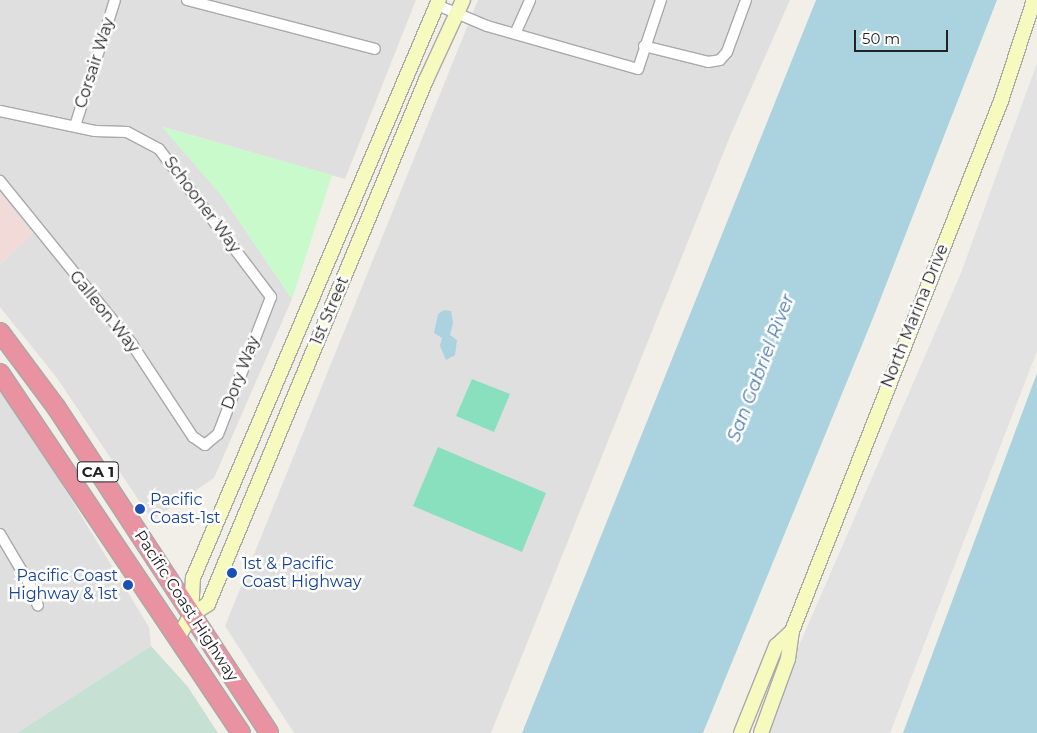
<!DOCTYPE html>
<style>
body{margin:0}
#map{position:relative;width:1037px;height:733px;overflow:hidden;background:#f2efe9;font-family:Montserrat,sans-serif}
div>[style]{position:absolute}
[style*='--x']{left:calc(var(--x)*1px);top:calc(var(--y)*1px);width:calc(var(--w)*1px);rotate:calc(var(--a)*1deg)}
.residential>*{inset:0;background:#e0dfdf}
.commercial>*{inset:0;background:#f2dad9}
.wetland>*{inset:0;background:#c6e0d4}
.park>*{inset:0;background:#c8facc}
.pitch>*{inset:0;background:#88e0be}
.parking>*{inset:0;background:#e2e2e2}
.water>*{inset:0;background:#aad3df}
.roads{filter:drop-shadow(1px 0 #a9a9a9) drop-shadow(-1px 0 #a9a9a9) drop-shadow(0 1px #a9a9a9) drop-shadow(0 -1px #a9a9a9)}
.street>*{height:10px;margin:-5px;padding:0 5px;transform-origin:5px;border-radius:5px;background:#fff}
.secondary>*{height:14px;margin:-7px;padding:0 7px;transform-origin:7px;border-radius:7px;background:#f7fabf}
.highway>*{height:18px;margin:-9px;padding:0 9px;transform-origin:9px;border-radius:9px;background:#e892a2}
.dots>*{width:14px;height:14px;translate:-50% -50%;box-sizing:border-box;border:2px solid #fff;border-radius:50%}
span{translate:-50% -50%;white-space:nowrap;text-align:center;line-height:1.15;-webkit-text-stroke:5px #fff;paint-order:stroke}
.shield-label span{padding:1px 4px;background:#fff;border:1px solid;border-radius:4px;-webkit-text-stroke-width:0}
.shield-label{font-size:15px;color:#222;font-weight:700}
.street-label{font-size:16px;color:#222}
.transit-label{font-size:16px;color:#164399}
.left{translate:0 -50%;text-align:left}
.right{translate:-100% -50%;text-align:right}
.water-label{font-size:18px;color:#4a7aab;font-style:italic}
.scale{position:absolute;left:854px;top:30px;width:94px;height:22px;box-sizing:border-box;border:2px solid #222;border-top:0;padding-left:6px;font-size:15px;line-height:18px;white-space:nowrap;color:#222;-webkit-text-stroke:4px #fff;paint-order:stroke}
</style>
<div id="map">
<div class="residential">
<i style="clip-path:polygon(0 0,416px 0,345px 179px,163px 127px,222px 196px,292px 299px,214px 478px,152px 520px,57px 378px,0 307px,0 264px,32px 234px,0 193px)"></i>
<i style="clip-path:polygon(478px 0,790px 0,731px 134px,491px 733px,294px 733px,225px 626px)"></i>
<i style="clip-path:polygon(0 392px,24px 422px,149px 627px,151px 646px,17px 733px,0 733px)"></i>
</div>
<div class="commercial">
<i style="clip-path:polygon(0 193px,33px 234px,0 264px)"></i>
</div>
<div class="wetland">
<i style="clip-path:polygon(151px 646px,188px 687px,218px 733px,17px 733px)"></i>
</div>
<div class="park">
<i style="clip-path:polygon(162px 127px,332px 175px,292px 299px,222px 196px)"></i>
</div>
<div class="pitch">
<i style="clip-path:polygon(472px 379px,510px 394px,494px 432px,456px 416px)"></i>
<i style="clip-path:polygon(438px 447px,546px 493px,522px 552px,413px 506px)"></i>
</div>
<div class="parking">
<i style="clip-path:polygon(1037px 63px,1037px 351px,890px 733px,761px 733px,961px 273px)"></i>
</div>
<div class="water">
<i style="clip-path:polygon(816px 0,997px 0,873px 318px,703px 733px,522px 733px)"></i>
<i style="clip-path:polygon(444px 310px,451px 311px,453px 323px,450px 335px,457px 340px,455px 355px,446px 360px,440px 346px,442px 338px,434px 333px,438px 314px)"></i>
<i style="clip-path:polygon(1037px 373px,1037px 733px,903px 733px)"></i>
</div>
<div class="roads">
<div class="street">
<i style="--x:187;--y:0;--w:194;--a:14.6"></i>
<i style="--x:437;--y:5;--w:54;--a:22.8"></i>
<i style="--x:487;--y:26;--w:157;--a:15.9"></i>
<i style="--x:638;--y:69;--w:73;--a:-71.6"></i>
<i style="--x:515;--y:34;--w:37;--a:-66"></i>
<i style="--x:644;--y:46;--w:66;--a:14"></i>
<i style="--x:708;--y:62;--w:12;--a:-9"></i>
<i style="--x:720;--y:60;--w:11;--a:-49"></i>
<i style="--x:727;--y:52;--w:55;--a:-69.9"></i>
<i style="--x:0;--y:111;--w:97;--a:11.9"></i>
<i style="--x:95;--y:131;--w:32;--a:2"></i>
<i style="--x:127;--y:132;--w:36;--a:28"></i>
<i style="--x:159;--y:149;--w:186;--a:52.9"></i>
<i style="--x:271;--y:297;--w:147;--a:111.1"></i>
<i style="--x:218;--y:434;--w:17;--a:140"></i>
<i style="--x:205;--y:445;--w:14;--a:-146"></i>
<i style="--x:193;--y:437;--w:111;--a:-123.3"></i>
<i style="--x:132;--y:344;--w:210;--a:-129"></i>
<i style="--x:75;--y:126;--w:132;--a:-72.4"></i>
<i style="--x:0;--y:534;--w:59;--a:59.5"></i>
<i style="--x:30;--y:585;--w:22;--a:69"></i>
</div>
<div class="secondary">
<i style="--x:191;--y:615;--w:20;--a:-33"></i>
<i style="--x:208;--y:604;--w:568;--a:-67.41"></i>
<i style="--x:426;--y:80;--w:88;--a:-65.2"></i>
<i style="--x:178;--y:638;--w:26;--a:-61"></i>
<i style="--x:191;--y:615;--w:37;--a:-87"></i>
<i style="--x:193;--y:578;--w:628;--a:-66.95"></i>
<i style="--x:741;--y:733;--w:94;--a:-68.1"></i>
<i style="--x:776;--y:646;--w:22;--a:-43"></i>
<i style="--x:761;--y:733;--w:79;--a:-70"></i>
<i style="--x:788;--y:659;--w:28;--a:-82"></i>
<i style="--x:792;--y:631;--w:570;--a:-68.48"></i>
<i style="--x:1001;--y:101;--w:106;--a:-71.9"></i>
</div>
<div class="highway">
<i style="--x:0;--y:332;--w:94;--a:53.3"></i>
<i style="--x:56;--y:407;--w:389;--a:56.8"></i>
<i style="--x:0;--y:373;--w:433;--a:56.2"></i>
</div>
</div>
<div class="dots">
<i style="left:140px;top:509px;background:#1a4fb4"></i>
<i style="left:232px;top:573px;background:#1a4fb4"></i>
<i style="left:128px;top:585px;background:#1a4fb4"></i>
</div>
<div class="shield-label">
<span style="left:98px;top:472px">CA 1</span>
</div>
<div class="street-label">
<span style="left:95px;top:63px;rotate:-72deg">Corsair Way</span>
<span style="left:202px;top:205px;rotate:53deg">Schooner Way</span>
<span style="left:330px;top:311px;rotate:-67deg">1st Street</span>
<span style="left:104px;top:312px;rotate:51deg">Galleon Way</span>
<span style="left:915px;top:316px;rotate:-68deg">North Marina Drive</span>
<span style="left:241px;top:373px;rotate:-69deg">Dory Way</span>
<span style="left:186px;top:606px;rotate:57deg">Pacific Coast Highway</span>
</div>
<div class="transit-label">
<span class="left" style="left:150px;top:509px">Pacific<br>Coast-1st</span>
<span class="left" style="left:242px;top:573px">1st &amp; Pacific<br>Coast Highway</span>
<span class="right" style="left:118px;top:585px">Pacific Coast<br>Highway &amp; 1st</span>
</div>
<div class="water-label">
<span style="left:761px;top:368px;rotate:-69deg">San Gabriel River</span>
</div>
<div class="scale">50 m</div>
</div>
